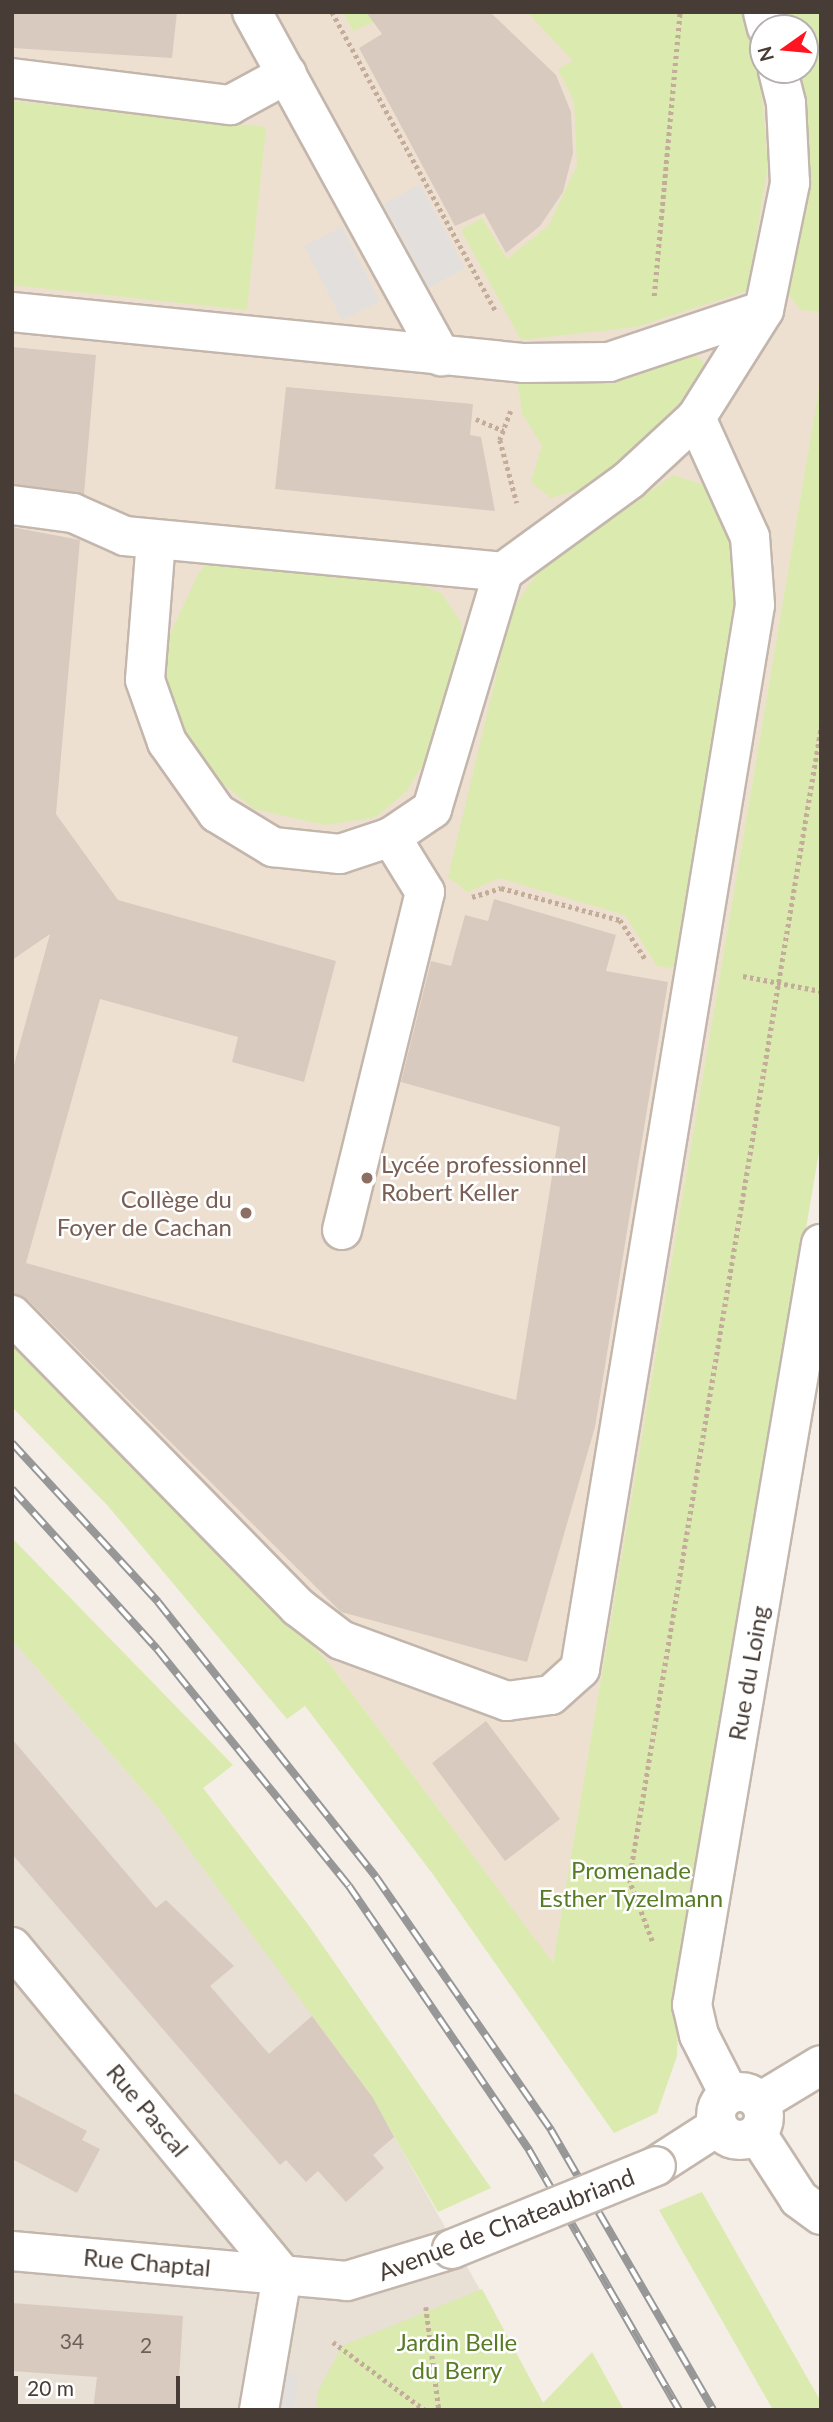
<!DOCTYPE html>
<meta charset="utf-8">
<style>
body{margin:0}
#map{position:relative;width:833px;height:2422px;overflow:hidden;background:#f4eee7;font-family:Lato,sans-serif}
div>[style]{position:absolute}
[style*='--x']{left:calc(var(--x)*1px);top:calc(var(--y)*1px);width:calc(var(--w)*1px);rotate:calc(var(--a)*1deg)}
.residential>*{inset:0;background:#e8dfd5}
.education>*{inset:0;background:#eee0d1}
.green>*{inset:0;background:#dbeaae}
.parking>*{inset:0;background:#e2dfdc}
.building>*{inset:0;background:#d9cabf}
.path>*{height:4.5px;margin-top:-2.25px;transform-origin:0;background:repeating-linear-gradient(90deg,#c3ac9a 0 3.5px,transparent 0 7px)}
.roads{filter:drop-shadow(2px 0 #c3b6ac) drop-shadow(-2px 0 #c3b6ac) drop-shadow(0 2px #c3b6ac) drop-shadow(0 -2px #c3b6ac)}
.minor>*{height:38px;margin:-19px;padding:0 19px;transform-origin:19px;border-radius:19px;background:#fff}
.minor>.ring{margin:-19px;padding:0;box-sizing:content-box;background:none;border:38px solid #fff;border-radius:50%}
.rail>*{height:8px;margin-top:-4px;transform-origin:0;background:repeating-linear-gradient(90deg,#fff 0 16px,#979797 0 32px);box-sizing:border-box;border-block:2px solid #979797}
.bridges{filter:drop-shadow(2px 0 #c3b6ac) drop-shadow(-2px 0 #c3b6ac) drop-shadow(0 2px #c3b6ac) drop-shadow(0 -2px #c3b6ac)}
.minor-bridge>*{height:38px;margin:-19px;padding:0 19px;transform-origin:19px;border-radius:19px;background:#fff}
.dots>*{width:19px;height:19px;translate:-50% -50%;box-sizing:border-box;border:4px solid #fff;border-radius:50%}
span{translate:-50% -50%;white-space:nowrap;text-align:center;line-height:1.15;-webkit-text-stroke:5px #fff;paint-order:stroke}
.number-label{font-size:21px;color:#6c6058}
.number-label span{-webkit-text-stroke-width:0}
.education-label{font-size:24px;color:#785e54}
.left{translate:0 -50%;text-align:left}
.right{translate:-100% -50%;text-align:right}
.street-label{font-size:24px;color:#483d36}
.park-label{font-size:24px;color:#587c26}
.frame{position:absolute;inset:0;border:14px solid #483d36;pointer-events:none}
.north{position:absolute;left:749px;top:14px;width:70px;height:70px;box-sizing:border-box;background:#fff;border:2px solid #b6b1af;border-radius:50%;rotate:255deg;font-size:19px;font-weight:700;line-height:28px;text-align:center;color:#483d36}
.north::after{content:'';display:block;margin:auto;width:24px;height:32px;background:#ff141f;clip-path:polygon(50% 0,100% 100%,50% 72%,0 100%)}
.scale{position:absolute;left:14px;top:2376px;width:166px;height:32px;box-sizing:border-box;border:4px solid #483d36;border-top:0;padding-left:9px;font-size:21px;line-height:24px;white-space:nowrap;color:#483d36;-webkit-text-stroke:5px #fff;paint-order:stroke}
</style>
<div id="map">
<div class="residential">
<i style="clip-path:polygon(12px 1640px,159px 1809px,369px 2091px,547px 2410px,12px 2410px)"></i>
</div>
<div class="education">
<i style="clip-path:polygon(evenodd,12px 12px,821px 12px,821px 377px,553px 1964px,333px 1668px,222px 1544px,12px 1337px,12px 12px,763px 28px,805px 28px,805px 70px,763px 70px,763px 28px)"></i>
</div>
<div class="green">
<i style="clip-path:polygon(343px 12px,397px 12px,353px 31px)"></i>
<i style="clip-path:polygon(527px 12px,741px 12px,760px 76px,768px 165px,747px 291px,636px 327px,521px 340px,461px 230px,482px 218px,507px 259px,549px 225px,577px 165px,574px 102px,558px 69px,573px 61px)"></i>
<i style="clip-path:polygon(786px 12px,821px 12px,821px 312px,801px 310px,787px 292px,803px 223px,809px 140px,801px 70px,805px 28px,790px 28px)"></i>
<i style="clip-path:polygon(12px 101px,266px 127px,247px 310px,12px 285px)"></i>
<i style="clip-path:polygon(691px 351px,708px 367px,650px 440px,621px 464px,585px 488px,551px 498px,531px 482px,542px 445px,522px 414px,518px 384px)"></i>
<i style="clip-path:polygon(821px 376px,821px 1140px,680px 1971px,677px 2056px,657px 2113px,614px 2133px,432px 1873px,305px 1706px,287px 1719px,108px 1506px,12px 1407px,12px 1337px,222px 1544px,333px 1668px,553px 1963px)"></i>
<i style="clip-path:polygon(673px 475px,710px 487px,726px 512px,743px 597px,684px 961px,671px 968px,657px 966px,625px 915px,499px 878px,468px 892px,448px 877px,512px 610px,538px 572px)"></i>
<i style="clip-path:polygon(224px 562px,402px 577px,441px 593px,461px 622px,462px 657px,427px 757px,407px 791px,376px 817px,325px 825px,254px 809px,216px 778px,185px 730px,165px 685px,161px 654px,197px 576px,205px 565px)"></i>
<i style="clip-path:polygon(12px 1538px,233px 1765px,203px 1788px,307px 1923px,491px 2188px,438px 2212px,368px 2091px,159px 1809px,12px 1640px)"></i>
<i style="clip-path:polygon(702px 2192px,821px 2402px,821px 2410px,773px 2410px,659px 2210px)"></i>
<i style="clip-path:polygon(482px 2289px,543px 2403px,592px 2352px,624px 2410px,316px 2410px,318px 2391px,342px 2346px)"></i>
</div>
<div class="parking">
<i style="clip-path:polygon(420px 184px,465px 268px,429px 288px,384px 204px)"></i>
<i style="clip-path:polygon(342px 227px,380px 301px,342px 320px,304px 246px)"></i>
<i style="clip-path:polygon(282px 2373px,299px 2376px,293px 2410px,275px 2410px)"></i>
</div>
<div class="building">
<i style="clip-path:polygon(12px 12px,177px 12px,172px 58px,12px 48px)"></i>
<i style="clip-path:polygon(366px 12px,490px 12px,556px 75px,571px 112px,573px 153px,563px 192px,540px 226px,506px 253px,484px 213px,455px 226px,359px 48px,382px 34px)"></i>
<i style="clip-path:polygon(12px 347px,96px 355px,84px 494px,12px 484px)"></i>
<i style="clip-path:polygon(286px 387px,473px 404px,470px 435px,481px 437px,495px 511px,275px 489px)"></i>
<i style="clip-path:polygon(12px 527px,80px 540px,56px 814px,118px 900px,336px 961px,304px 1082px,232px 1062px,238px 1037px,100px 999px,26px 1263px,516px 1400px,560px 1127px,401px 1082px,431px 961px,451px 966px,465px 915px,488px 921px,494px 899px,616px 935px,606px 971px,668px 982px,595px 1427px,527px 1662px,341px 1612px,28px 1300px,12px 1294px,12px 1072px,50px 934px,12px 960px)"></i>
<i style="clip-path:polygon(486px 1721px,560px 1819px,505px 1861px,432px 1763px)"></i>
<i style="clip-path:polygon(12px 1739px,156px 1908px,166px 1900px,234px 1966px,210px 1986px,269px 2054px,312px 2016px,373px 2098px,394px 2137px,373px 2155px,384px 2168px,346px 2202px,318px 2171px,306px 2182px,286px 2160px,280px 2165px,12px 1854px)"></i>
<i style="clip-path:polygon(12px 2092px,87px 2131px,82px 2140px,100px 2149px,77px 2193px,12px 2159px)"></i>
<i style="clip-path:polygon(12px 2303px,183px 2316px,177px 2410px,93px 2410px,97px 2377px,12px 2371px)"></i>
</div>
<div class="path">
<i style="--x:332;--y:12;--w:340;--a:61.3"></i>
<i style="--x:654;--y:296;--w:285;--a:-84.8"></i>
<i style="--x:511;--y:411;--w:31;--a:111"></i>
<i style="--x:500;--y:440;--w:65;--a:74.9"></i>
<i style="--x:476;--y:419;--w:30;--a:23"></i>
<i style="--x:472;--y:897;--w:30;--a:-17"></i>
<i style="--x:501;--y:888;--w:123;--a:15.1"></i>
<i style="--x:620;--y:920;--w:48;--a:57"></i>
<i style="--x:743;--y:976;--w:79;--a:10.9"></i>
<i style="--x:652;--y:1941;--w:65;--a:-110.7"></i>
<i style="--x:629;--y:1880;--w:1170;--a:-80.55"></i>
<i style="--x:426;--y:2307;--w:104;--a:82.8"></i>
<i style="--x:333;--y:2342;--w:114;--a:36.5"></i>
</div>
<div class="roads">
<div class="minor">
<i style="--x:252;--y:12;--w:393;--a:61.2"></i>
<i style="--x:763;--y:12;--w:16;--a:76"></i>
<i style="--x:12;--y:78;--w:220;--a:7.1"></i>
<i style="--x:230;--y:105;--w:65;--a:-28.5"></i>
<i style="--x:12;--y:312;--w:515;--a:5.69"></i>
<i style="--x:524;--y:363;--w:85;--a:-0.7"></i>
<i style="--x:609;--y:362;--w:163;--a:-18.5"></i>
<i style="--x:12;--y:505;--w:62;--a:7.5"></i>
<i style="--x:73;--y:513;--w:57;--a:23.9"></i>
<i style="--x:125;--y:536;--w:380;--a:5.4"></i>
<i style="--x:156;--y:540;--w:140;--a:94.5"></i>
<i style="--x:145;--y:680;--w:66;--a:70.5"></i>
<i style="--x:167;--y:742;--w:87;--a:54.8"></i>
<i style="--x:217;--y:813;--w:66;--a:31.3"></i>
<i style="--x:273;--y:847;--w:67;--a:6"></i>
<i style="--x:340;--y:854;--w:54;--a:-18.4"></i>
<i style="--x:391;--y:837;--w:50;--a:-34.3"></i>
<i style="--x:432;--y:809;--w:247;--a:-73.3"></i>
<i style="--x:503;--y:572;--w:156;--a:-36.1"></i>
<i style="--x:629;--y:480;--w:91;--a:-42.8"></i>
<i style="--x:696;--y:418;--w:128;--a:-57.8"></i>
<i style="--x:764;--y:310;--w:130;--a:-78.4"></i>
<i style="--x:790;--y:183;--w:80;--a:-92.9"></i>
<i style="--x:786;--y:103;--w:34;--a:-104"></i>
<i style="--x:342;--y:1230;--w:348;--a:-76.2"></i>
<i style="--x:425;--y:892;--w:65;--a:-121.7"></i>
<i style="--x:12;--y:1315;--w:409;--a:45.6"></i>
<i style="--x:298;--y:1607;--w:54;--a:37.5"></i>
<i style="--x:341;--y:1640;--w:177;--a:20.2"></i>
<i style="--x:507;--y:1701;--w:44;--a:-7.8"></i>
<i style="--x:551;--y:1695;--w:39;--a:-42"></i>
<i style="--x:580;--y:1669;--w:1078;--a:-80.66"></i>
<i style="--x:755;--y:605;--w:68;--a:-94.2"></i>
<i style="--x:750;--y:537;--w:131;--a:-114.4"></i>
<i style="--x:12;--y:1947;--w:425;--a:50.5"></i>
<i class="ring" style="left:716px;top:2092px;width:10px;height:10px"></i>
<i style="--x:729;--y:2094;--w:66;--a:-117"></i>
<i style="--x:699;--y:2035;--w:31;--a:-103"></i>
<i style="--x:692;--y:2005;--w:772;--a:-80.38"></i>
<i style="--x:760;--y:2102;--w:71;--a:-31.2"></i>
<i style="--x:757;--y:2134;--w:77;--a:57.1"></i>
<i style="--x:799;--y:2199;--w:27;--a:36"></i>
<i style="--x:656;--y:2166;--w:74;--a:-32.8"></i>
<i style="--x:12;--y:2251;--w:336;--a:5.1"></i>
<i style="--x:347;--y:2281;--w:110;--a:-16.9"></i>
<i style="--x:259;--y:2410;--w:137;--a:-80.3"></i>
</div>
</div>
<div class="rail">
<i style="--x:12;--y:1443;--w:216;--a:47.4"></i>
<i style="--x:158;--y:1602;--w:351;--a:51.6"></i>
<i style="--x:376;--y:1877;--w:308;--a:55.3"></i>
<i style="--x:551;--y:2130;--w:323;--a:59.9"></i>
<i style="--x:12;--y:1489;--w:216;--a:47.8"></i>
<i style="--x:157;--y:1649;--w:305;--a:51"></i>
<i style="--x:349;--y:1886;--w:320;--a:55.7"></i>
<i style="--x:529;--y:2150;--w:300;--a:60"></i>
</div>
<div class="bridges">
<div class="minor-bridge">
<i style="--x:452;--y:2249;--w:220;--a:-22.1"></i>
</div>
</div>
<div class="dots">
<i style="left:367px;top:1178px;background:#8d6e63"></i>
<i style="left:246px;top:1213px;background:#8d6e63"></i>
</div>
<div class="number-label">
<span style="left:72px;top:2341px">34</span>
<span style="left:146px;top:2345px">2</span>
</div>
<div class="education-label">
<span class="left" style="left:381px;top:1178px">Lycée professionnel<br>Robert Keller</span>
<span class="right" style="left:232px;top:1213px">Collège du<br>Foyer de Cachan</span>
</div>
<div class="street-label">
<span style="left:748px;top:1673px;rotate:-80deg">Rue du Loing</span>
<span style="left:148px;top:2110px;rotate:50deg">Rue Pascal</span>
<span style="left:506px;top:2224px;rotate:-21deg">Avenue de Chateaubriand</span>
<span style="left:147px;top:2262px;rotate:5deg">Rue Chaptal</span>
</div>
<div class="park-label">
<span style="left:631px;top:1884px">Promenade<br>Esther Tyzelmann</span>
<span style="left:457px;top:2356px">Jardin Belle<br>du Berry</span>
</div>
<div class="frame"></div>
<div class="north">N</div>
<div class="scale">20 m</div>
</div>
